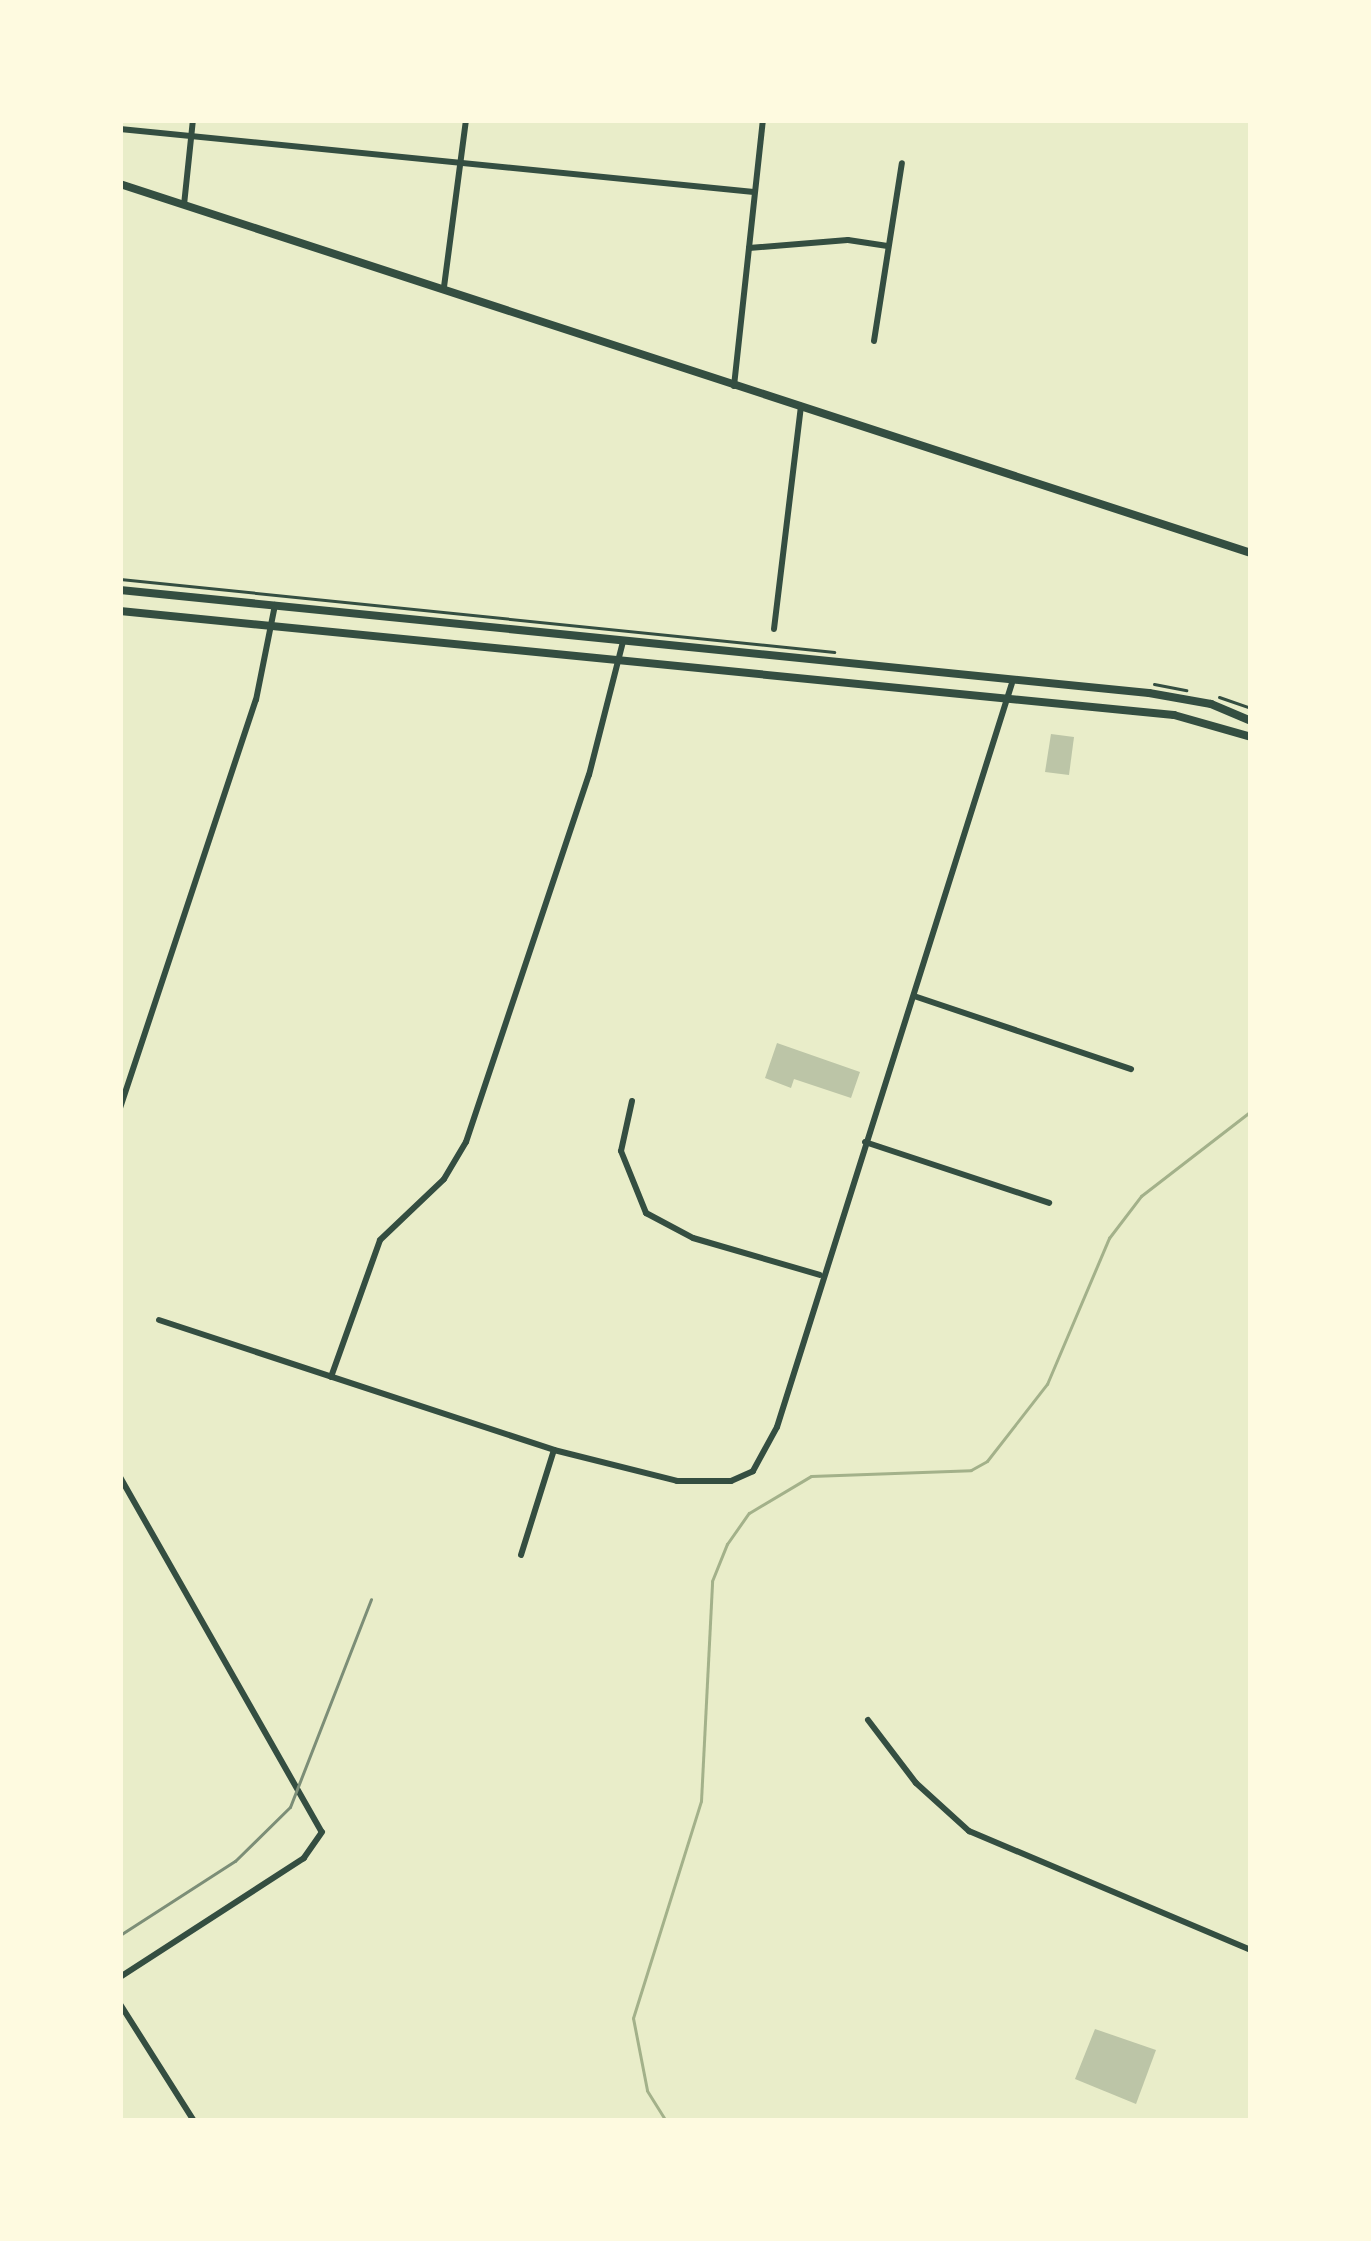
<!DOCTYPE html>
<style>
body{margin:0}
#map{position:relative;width:1371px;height:2241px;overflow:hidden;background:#e9edc9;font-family:"PT Sans",sans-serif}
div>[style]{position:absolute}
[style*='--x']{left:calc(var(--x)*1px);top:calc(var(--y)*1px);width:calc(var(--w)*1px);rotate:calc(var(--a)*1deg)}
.stream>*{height:3px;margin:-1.5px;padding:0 1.5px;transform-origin:1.5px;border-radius:1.5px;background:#a3b18a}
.building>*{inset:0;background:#bcc5a7}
.path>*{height:3px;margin:-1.5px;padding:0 1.5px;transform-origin:1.5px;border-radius:1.5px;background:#344e41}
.minor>*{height:6px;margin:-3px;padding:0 3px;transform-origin:3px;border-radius:3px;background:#344e41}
.tertiary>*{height:8px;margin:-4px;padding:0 4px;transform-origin:4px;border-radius:4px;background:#344e41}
.secondary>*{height:8px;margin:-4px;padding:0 4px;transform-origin:4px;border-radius:4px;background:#344e41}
.rail>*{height:3px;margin:-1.5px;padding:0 1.5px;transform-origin:1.5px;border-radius:1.5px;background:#7c8e77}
span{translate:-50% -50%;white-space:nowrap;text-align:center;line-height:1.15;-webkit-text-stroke:9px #fefae0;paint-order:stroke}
.frame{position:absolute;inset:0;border:123px solid #fefae0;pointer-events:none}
</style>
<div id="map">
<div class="stream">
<i style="--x:666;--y:2121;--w:36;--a:-122"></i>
<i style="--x:647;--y:2090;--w:73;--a:-101"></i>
<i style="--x:633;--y:2018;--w:227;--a:-72.6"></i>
<i style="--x:701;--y:1801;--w:220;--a:-87.1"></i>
<i style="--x:712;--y:1581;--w:40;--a:-68"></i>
<i style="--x:727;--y:1544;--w:38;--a:-55"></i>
<i style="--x:749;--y:1513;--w:72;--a:-30.8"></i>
<i style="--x:811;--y:1476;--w:160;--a:-2.1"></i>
<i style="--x:971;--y:1470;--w:18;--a:-29"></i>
<i style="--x:987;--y:1461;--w:98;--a:-52.1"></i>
<i style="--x:1047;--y:1384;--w:159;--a:-67"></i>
<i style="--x:1109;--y:1238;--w:53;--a:-52.7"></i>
<i style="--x:1141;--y:1196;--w:139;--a:-37.7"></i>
</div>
<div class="building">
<i style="clip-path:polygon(1051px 734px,1074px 737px,1069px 775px,1045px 772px)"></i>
<i style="clip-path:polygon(777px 1043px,860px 1072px,851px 1098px,794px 1079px,791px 1088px,765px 1078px)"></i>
<i style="clip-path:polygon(1095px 2029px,1156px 2050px,1136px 2104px,1075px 2079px)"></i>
</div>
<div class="path">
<i style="--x:120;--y:579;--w:718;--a:5.84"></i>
<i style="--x:1154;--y:684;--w:33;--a:11"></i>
<i style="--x:1219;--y:697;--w:34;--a:19"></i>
</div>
<div class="minor">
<i style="--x:120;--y:129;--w:637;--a:5.67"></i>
<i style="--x:184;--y:205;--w:85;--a:-84"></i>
<i style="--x:749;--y:248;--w:99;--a:-4.6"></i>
<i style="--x:848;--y:240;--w:40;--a:8.5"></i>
<i style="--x:444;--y:287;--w:168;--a:-82.5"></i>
<i style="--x:874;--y:341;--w:180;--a:-81.1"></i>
<i style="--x:734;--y:386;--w:268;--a:-83.8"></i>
<i style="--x:774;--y:629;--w:225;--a:-83.1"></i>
<i style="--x:914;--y:996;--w:229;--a:18.6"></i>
<i style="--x:632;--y:1101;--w:51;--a:102.4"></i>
<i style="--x:621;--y:1151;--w:67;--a:68"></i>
<i style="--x:646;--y:1213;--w:53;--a:28"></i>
<i style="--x:693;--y:1238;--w:132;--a:16.2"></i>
<i style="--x:120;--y:1108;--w:430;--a:-71.6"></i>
<i style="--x:256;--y:700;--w:97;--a:-78.7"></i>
<i style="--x:865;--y:1142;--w:194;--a:18.3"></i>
<i style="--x:159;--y:1320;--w:416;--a:18.2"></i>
<i style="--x:554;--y:1450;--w:127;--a:14.1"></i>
<i style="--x:677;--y:1481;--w:54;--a:0"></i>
<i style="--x:731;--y:1481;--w:24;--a:-24"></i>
<i style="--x:753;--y:1471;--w:50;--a:-61.4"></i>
<i style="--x:777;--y:1427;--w:780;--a:-72.47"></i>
<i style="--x:331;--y:1377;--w:145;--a:-70.3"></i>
<i style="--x:380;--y:1240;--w:88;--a:-43.6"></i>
<i style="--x:444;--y:1179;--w:43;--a:-59.3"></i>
<i style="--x:466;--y:1142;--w:387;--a:-71.5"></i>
<i style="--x:589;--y:775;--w:137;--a:-75.7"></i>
<i style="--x:120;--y:1477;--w:408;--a:60.4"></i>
<i style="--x:322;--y:1832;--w:32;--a:125"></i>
<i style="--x:304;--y:1858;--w:219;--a:147.1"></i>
<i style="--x:521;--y:1555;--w:110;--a:-72.6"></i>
<i style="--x:868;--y:1720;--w:79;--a:52.7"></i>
<i style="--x:916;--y:1783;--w:72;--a:42.2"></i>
<i style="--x:969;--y:1831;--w:306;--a:22.9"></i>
<i style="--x:120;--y:2004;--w:138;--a:57.7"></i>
</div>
<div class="tertiary">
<i style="--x:120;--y:184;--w:1190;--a:18.07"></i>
</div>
<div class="secondary">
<i style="--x:120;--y:590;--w:1034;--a:5.72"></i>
<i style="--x:1149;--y:693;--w:63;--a:10.1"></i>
<i style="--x:1211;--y:704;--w:43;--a:23"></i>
<i style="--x:120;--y:611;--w:1059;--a:5.64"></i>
<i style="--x:1174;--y:715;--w:80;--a:15.9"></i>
</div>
<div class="rail">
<i style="--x:120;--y:1935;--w:137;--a:-32.8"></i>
<i style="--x:235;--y:1861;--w:77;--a:-44.5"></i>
<i style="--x:290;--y:1807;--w:223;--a:-68.7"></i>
</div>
<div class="frame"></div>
</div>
